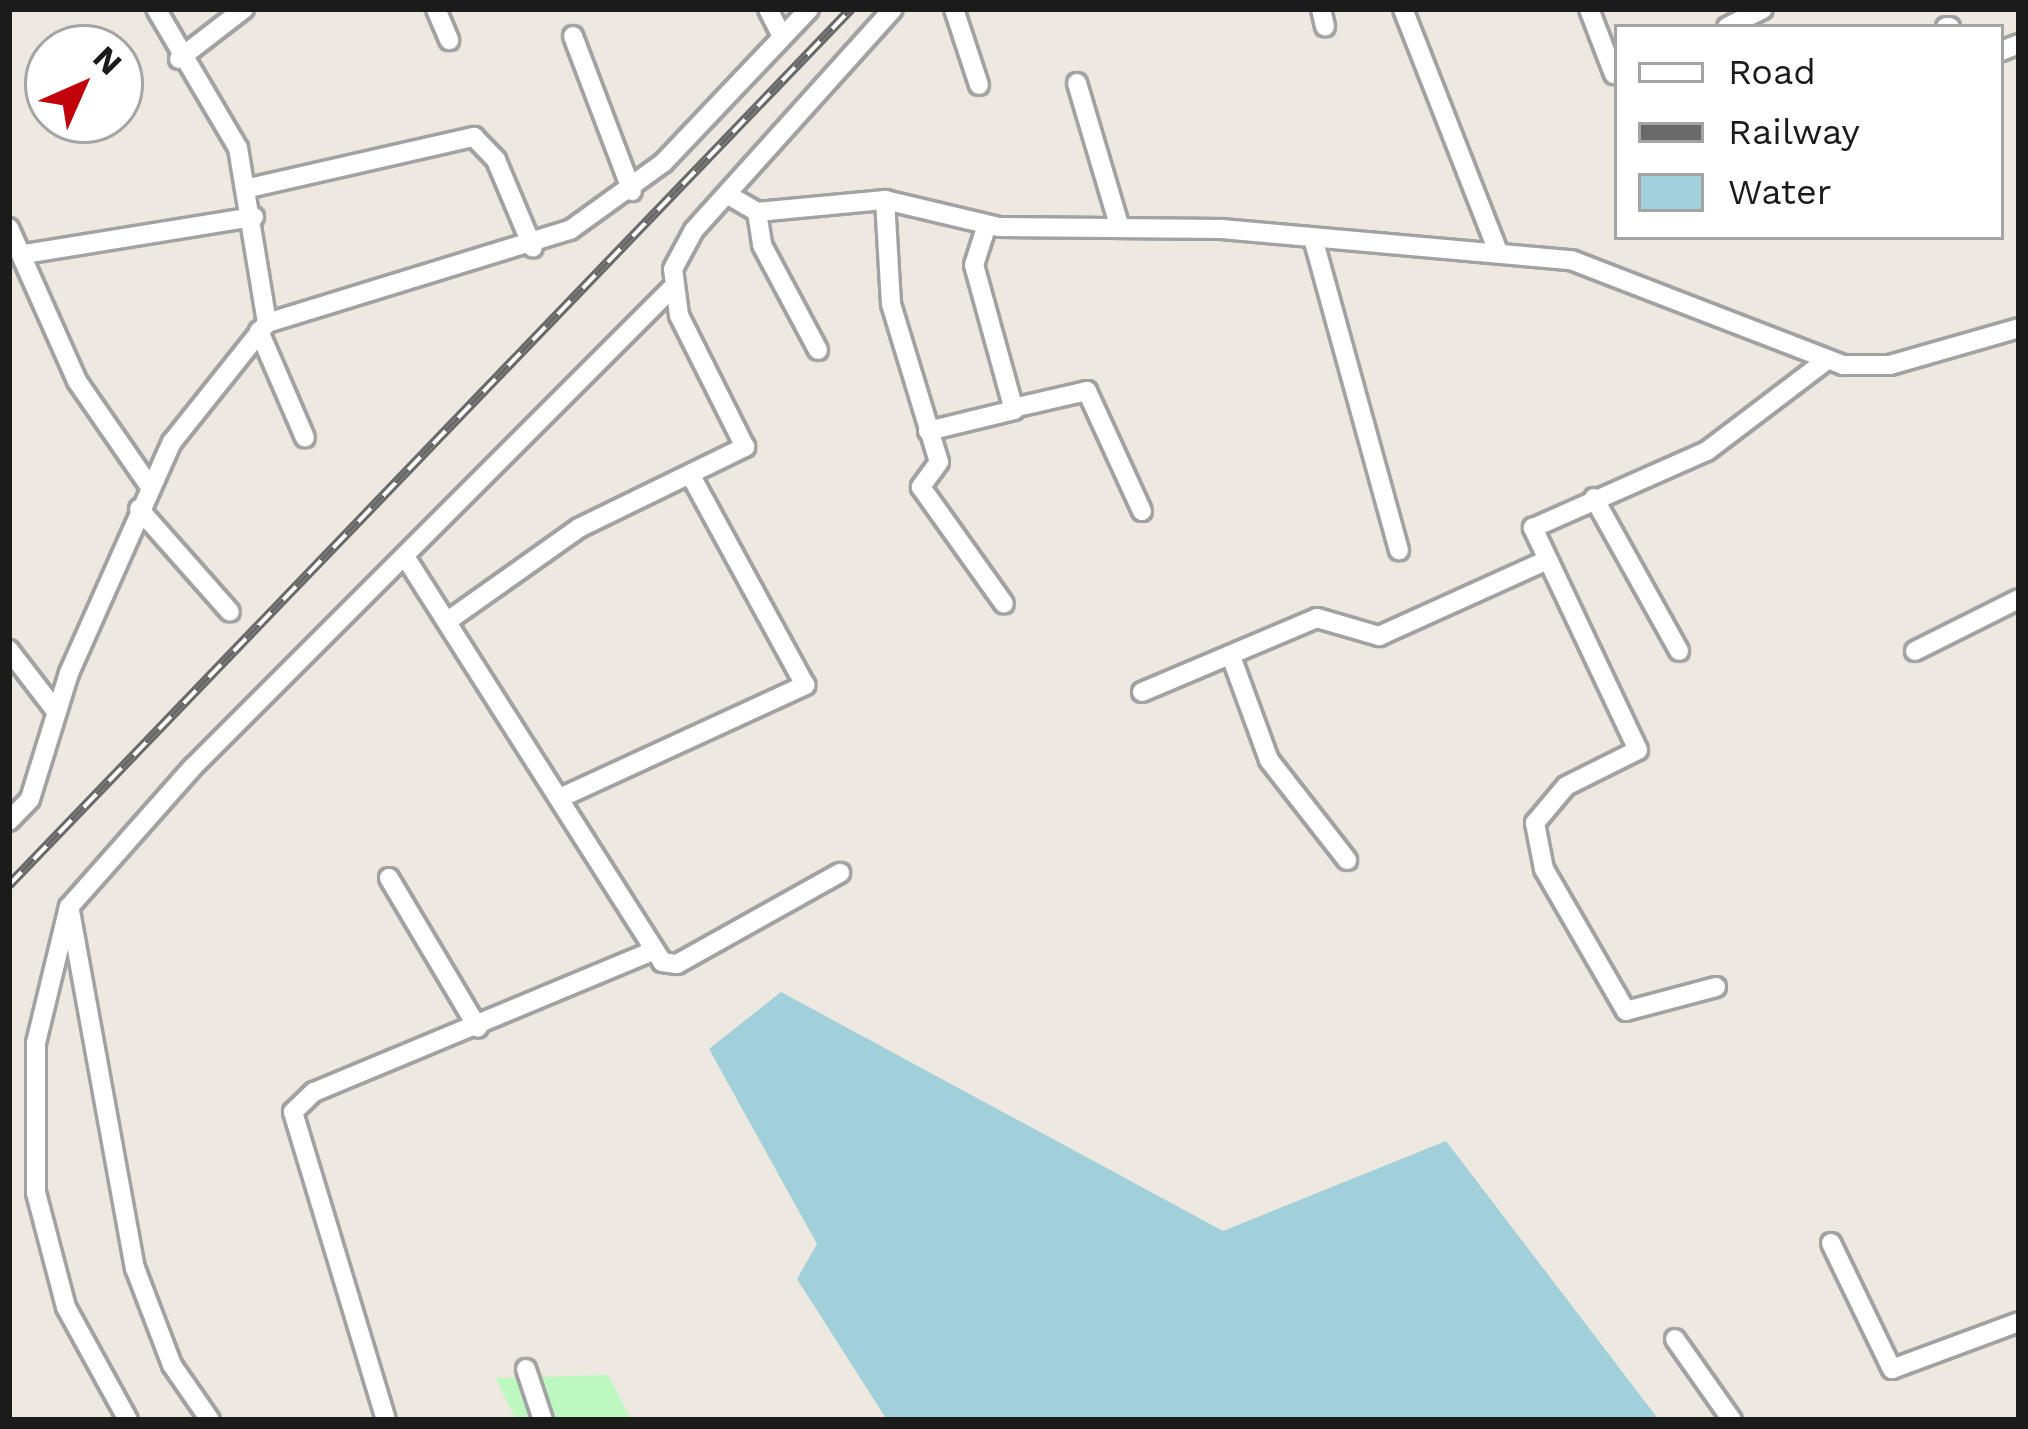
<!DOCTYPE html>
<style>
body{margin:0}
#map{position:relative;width:2028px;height:1429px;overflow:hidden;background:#ede8e0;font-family:"Work Sans",sans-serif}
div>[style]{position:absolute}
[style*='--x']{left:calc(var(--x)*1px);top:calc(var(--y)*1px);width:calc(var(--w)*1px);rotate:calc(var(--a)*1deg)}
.park>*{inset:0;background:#bcf8bf}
.water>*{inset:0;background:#a1cfda}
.roads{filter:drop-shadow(3px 0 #a2a2a2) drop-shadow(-3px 0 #a2a2a2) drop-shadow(0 3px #a2a2a2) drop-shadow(0 -3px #a2a2a2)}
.minor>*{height:18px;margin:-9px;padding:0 9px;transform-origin:9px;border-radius:9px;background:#fff}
.rail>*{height:10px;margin-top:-5px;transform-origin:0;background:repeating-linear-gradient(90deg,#fff 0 18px,#696969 0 36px);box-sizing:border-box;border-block:3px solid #696969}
span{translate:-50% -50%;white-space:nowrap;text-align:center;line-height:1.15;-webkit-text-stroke:9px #fff;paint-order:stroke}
.frame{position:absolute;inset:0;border:12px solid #1b1b1b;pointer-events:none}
.legend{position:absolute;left:1614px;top:24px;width:390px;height:216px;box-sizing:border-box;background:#fff;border:3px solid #a4a4a4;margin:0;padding:15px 21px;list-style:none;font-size:36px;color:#1b1b1b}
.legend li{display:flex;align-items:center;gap:24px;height:60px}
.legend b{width:60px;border:3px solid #a4a4a4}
.north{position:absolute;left:24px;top:24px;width:120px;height:120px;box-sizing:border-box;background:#fff;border:3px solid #a4a4a4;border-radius:50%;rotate:45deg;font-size:33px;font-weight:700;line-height:48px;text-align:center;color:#1b1b1b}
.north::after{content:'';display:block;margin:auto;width:42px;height:54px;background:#c3030b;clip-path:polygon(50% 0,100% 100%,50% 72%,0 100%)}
</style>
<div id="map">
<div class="park">
<i style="clip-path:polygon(608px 1375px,631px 1420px,516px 1420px,496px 1378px)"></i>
</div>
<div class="water">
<i style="clip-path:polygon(781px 992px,1223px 1231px,1446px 1141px,1659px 1420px,887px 1420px,797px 1279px,817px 1244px,709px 1049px)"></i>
</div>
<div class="roads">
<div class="minor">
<i style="--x:436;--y:9;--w:34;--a:67"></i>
<i style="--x:768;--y:9;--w:30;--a:63"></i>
<i style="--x:954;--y:9;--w:80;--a:71.8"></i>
<i style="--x:1321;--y:9;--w:18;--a:77"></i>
<i style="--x:1403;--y:9;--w:260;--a:68.6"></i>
<i style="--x:1589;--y:9;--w:70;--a:69"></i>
<i style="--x:1727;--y:27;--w:40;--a:-26.6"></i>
<i style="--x:1946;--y:27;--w:4;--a:0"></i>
<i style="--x:573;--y:36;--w:166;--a:69.2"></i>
<i style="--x:2001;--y:51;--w:19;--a:-21"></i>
<i style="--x:179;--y:59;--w:82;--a:-37.6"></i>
<i style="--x:1077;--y:83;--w:151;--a:73.5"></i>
<i style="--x:249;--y:188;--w:231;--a:-12.8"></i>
<i style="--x:474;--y:137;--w:32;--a:46"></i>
<i style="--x:496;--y:160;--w:95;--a:67.2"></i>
<i style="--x:728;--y:195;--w:34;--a:30"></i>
<i style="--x:757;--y:212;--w:129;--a:-5.4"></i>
<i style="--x:885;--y:200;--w:117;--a:13.3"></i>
<i style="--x:999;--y:227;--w:223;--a:0.5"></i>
<i style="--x:1222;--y:229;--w:350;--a:5.1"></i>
<i style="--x:1571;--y:260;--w:292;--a:21.1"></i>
<i style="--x:1843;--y:365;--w:47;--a:0"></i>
<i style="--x:1890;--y:365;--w:134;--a:-16"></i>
<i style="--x:885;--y:200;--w:104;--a:86.7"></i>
<i style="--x:891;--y:304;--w:165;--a:73.1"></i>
<i style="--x:939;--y:462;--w:31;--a:126"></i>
<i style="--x:921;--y:487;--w:143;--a:54.6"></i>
<i style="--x:757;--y:212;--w:33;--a:81"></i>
<i style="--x:762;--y:245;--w:119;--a:61.9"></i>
<i style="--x:9;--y:228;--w:167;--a:66"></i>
<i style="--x:77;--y:381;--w:129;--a:55.4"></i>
<i style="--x:1313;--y:238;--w:324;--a:74.6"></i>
<i style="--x:25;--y:254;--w:232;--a:-9.2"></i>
<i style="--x:267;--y:323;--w:317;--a:-17.1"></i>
<i style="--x:570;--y:230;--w:115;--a:-35.8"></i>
<i style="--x:663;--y:163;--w:212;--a:-46.5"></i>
<i style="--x:259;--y:331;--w:116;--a:66.7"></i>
<i style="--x:1013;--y:408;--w:76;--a:-12.9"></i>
<i style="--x:1087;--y:391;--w:132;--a:65.4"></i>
<i style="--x:928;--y:431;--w:89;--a:-13.7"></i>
<i style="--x:1014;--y:410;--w:150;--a:-105.4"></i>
<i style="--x:974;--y:265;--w:42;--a:-72"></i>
<i style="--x:1594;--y:498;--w:175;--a:60.9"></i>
<i style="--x:139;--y:509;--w:137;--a:48.5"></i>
<i style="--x:406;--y:558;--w:478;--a:57.6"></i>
<i style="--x:662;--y:962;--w:15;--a:8"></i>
<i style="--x:677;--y:964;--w:187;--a:-29.2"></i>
<i style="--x:449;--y:620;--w:159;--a:-35.3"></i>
<i style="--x:579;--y:528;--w:185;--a:-26"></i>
<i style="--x:745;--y:447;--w:148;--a:-116.6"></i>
<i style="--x:679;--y:315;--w:46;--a:-97.4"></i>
<i style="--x:673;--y:269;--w:44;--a:-61.7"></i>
<i style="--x:694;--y:230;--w:297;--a:-48"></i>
<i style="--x:9;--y:650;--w:76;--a:52.5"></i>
<i style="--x:1915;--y:651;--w:116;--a:-26.6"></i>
<i style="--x:1231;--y:656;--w:111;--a:69.9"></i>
<i style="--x:1269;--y:760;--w:127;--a:52"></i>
<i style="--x:1142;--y:692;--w:190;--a:-22.9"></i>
<i style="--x:1317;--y:618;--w:65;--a:16.2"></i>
<i style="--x:1379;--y:636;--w:180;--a:-24.3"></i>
<i style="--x:562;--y:797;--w:268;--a:-24.7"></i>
<i style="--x:805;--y:685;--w:240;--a:-118.6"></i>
<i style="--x:9;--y:821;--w:30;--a:-46"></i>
<i style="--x:30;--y:799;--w:132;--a:-72.8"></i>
<i style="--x:69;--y:673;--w:253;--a:-66"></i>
<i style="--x:172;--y:442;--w:152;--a:-51.4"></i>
<i style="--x:267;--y:323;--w:177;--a:-99.4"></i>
<i style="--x:238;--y:148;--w:161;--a:-120.5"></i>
<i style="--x:389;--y:878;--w:174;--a:59.3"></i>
<i style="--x:70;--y:911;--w:363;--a:79.7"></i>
<i style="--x:135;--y:1268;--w:104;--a:69.1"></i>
<i style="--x:172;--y:1365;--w:67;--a:55.4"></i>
<i style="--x:1716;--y:987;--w:93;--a:165.1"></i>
<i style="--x:1626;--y:1011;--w:164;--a:-120"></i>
<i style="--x:1544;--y:869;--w:47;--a:-101.1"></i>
<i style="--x:1535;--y:823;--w:48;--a:-50"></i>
<i style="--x:1566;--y:786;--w:80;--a:-26.6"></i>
<i style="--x:1638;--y:750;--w:246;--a:-115.3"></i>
<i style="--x:1533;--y:528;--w:190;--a:-23.9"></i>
<i style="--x:1707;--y:451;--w:151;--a:-37.2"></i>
<i style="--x:1831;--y:1243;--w:140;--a:64.2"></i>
<i style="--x:1892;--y:1369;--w:135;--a:-20.3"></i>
<i style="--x:1675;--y:1339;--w:99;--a:54.9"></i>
<i style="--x:526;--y:1369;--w:54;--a:71.6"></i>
<i style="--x:128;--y:1420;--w:129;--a:-118.8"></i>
<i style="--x:66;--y:1307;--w:118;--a:-104.7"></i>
<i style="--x:36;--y:1193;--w:150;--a:-90"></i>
<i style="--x:36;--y:1043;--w:140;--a:-76.4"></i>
<i style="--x:69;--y:907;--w:186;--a:-48.5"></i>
<i style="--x:192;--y:768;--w:677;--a:-45"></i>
<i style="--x:386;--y:1420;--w:322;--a:-106.8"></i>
<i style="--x:293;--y:1112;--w:29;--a:-44"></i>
<i style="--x:314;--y:1092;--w:367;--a:-22.6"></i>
</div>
</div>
<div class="rail">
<i style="--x:9;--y:885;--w:1215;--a:-46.13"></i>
</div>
<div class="frame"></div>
<ul class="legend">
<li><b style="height:15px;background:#fff"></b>Road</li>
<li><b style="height:15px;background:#696969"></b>Railway</li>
<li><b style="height:33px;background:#a1cfda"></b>Water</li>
</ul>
<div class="north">N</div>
</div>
